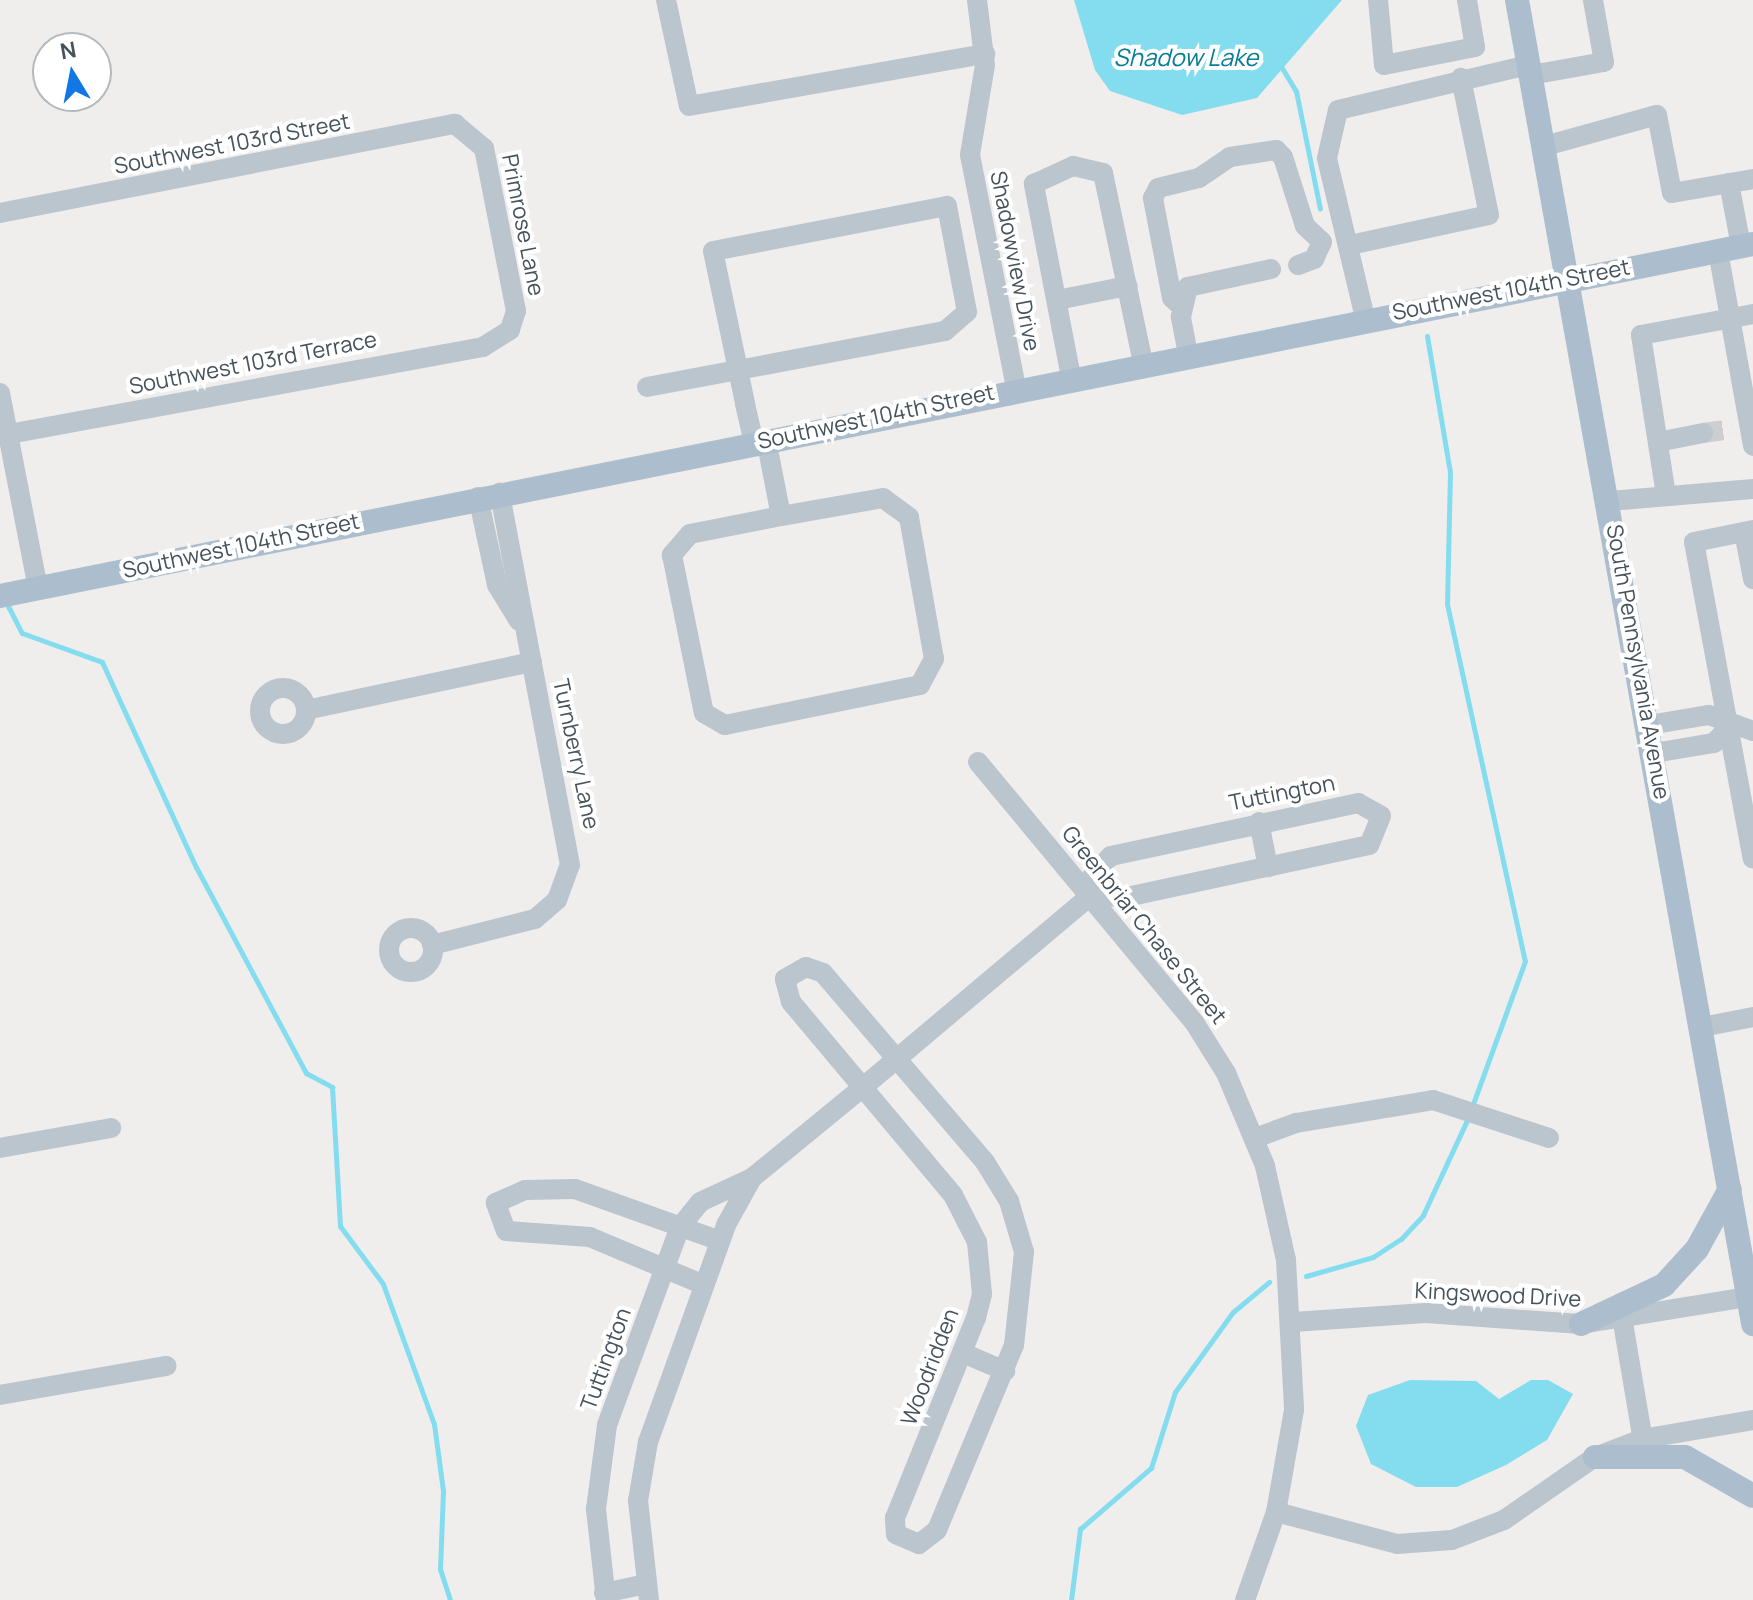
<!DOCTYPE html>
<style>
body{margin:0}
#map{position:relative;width:1753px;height:1600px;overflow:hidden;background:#f0eded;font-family:Manrope,sans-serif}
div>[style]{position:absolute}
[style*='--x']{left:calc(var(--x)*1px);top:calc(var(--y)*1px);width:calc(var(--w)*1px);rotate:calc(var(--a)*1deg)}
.water>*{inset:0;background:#84ddef}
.stream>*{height:5px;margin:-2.5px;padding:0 2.5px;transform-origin:2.5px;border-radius:2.5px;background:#84ddef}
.minor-tunnel>*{height:20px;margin-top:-10px;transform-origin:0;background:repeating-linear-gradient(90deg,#ceced0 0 20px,transparent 0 30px)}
.minor>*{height:20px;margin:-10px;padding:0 10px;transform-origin:10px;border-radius:10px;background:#bbc5cd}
.minor>.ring{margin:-10px;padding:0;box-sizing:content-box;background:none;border:20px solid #bbc5cd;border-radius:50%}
.major>*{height:24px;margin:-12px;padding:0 12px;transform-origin:12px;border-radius:12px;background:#acbece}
span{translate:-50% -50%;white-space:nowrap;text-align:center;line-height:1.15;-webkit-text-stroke:8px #fff;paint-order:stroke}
.street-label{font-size:22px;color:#45525b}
.water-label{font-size:24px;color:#087d95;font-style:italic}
.north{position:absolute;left:32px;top:32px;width:80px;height:80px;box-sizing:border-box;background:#fff;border:2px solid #b5babd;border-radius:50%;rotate:350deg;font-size:22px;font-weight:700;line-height:32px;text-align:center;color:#45525b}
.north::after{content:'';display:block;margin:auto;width:28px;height:36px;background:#1276e5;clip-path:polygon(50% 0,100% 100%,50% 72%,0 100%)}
</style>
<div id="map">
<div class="water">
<i style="clip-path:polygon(1074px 0,1342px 0,1257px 98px,1182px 115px,1110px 91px,1095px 70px)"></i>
<i style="clip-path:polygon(1410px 1380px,1476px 1381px,1499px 1399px,1531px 1380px,1548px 1380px,1573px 1394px,1547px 1440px,1506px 1465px,1457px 1487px,1416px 1487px,1371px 1464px,1356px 1426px,1368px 1395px)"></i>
</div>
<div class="stream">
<i style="--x:1282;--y:68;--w:27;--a:59"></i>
<i style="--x:1296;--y:91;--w:120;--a:78.5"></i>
<i style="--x:1427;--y:336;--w:138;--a:80.4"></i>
<i style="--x:1450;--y:472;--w:132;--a:91.3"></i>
<i style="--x:1447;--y:604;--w:365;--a:77.7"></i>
<i style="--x:1525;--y:961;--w:155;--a:110"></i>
<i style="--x:6;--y:602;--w:35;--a:63"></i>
<i style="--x:22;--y:633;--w:85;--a:19.9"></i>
<i style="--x:102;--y:662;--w:226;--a:65.4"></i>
<i style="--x:196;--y:867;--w:234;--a:61.9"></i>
<i style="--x:306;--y:1073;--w:30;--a:28"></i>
<i style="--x:332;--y:1087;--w:139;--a:86.7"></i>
<i style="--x:340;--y:1226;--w:72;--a:53.4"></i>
<i style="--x:383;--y:1284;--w:149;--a:70"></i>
<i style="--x:434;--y:1424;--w:68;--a:82.3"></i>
<i style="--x:443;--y:1491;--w:78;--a:92.2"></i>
<i style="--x:440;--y:1569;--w:33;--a:72"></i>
<i style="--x:1306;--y:1276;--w:70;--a:-15.8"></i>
<i style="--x:1373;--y:1257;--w:33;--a:-33"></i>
<i style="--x:1401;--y:1239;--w:33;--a:-47"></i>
<i style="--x:1423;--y:1215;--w:109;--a:-65.1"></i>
<i style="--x:1071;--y:1600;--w:72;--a:-82.8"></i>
<i style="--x:1080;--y:1529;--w:94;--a:-40.7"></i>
<i style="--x:1151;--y:1468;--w:80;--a:-72.5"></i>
<i style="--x:1175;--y:1392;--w:99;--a:-54.1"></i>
<i style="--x:1233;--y:1312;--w:47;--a:-39.8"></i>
</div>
<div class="minor-tunnel">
<i style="--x:1703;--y:433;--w:30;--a:-8"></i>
</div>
<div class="minor">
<i style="--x:666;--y:0;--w:108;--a:77.8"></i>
<i style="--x:689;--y:106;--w:301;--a:-10"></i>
<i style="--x:977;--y:0;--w:65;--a:83"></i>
<i style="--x:985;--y:65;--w:91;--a:99.5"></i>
<i style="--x:970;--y:155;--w:237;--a:78.8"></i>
<i style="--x:1378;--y:0;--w:65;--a:84.7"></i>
<i style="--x:1384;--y:65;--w:93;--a:-11.2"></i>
<i style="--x:1475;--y:47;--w:48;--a:-99.7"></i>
<i style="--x:1531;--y:75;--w:74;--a:-10.1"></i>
<i style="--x:1604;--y:62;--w:63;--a:-100.1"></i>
<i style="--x:1545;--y:146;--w:116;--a:-15.5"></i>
<i style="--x:1657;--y:115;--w:79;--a:79.1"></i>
<i style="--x:1672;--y:193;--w:82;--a:-9.8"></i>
<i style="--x:1729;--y:183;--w:64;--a:79.2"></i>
<i style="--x:0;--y:213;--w:464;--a:-11.1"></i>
<i style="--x:455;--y:124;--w:38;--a:40"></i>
<i style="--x:484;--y:148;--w:166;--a:78.9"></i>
<i style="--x:516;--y:311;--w:20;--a:108"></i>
<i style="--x:510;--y:330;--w:32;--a:148"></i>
<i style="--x:483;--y:347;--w:491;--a:169.6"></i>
<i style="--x:1350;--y:245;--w:142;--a:-12.2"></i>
<i style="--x:1489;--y:215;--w:140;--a:-101.6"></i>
<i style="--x:1718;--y:251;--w:198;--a:79.8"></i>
<i style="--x:1057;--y:300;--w:72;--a:-11.2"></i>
<i style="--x:1181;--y:306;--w:12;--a:-138"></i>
<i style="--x:1172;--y:298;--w:102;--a:-100.8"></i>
<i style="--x:1153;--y:198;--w:11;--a:-63"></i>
<i style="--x:1158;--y:188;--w:42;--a:-13.7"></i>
<i style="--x:1199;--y:178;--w:37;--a:-34"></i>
<i style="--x:1230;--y:157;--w:47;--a:-8.7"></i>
<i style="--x:1276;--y:150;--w:10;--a:45"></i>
<i style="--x:1283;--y:157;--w:72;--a:72.3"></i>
<i style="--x:1305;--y:226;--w:23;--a:43"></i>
<i style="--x:1322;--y:242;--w:19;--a:115"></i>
<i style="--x:1314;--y:259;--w:17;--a:159"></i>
<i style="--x:1365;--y:318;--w:164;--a:-103.4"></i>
<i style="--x:1327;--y:158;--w:49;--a:-77.1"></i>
<i style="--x:1338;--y:110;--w:196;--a:-13.3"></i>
<i style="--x:1188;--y:354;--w:38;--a:-101"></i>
<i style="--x:1181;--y:317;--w:31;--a:-77"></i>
<i style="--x:1188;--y:287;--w:85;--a:-12.2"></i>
<i style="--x:1071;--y:377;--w:197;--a:-100.9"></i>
<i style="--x:1034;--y:184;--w:43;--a:-24.8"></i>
<i style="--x:1073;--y:166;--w:31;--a:13"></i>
<i style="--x:1103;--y:173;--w:193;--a:78.1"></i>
<i style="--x:647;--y:387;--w:93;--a:-10.6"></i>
<i style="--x:738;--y:370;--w:211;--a:-10.7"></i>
<i style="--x:945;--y:331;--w:29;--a:-41"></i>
<i style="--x:967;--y:312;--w:108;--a:-100.7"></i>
<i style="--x:947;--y:206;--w:238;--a:169.1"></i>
<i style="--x:713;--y:251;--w:122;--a:78.1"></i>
<i style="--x:738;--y:370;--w:35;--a:78"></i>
<i style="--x:745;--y:404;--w:39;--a:77"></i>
<i style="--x:0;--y:393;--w:199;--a:79"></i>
<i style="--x:766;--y:439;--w:78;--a:79"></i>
<i style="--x:781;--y:516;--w:93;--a:168.8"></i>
<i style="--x:690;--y:534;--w:28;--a:131"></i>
<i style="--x:672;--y:555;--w:161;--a:78.6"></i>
<i style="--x:704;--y:713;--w:24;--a:30"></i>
<i style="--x:725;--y:725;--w:199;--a:-11.6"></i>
<i style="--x:920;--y:685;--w:30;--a:-62"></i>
<i style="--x:934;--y:659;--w:144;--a:-100"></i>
<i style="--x:909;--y:517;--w:32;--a:-144"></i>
<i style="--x:883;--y:498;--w:104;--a:170"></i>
<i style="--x:1658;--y:442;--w:46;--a:-11.3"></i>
<i style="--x:1666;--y:495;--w:162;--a:-98.9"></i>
<i style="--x:1641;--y:335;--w:114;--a:-10.6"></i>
<i style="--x:478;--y:497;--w:90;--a:77.8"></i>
<i style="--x:497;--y:585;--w:42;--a:58.6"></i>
<i style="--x:1610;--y:501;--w:144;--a:-4.8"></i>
<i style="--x:1753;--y:530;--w:60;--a:168.5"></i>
<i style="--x:1694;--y:542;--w:322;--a:79.5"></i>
<i style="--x:1744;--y:532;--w:48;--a:79.2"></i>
<i class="ring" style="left:260px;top:688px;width:26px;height:26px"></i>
<i style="--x:306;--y:710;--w:231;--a:-12"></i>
<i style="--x:1649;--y:725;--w:61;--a:-9.5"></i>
<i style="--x:1709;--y:715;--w:47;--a:20"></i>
<i style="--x:1654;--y:753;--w:61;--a:-9.5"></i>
<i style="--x:1714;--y:743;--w:22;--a:-47"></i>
<i style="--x:978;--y:762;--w:338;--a:50.3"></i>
<i style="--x:1194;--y:1022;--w:60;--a:57.9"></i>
<i style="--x:1226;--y:1073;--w:101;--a:67.2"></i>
<i style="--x:1265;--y:1166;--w:96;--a:77.4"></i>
<i style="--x:1286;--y:1260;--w:150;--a:86.9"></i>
<i style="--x:1294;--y:1410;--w:104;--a:100"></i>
<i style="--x:1276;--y:1512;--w:93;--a:109.4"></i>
<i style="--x:1259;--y:822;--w:46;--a:78.7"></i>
<i class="ring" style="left:389px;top:928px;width:24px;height:24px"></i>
<i style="--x:432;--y:945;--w:106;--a:-14.2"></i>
<i style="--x:535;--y:919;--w:29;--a:-41"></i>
<i style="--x:557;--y:900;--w:37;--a:-70"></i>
<i style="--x:570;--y:865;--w:379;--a:-100.7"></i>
<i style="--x:806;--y:967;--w:18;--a:19"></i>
<i style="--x:823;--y:973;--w:249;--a:49.4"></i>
<i style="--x:985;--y:1162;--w:46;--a:58.4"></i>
<i style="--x:1009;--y:1201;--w:53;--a:73.6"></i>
<i style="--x:1024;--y:1252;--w:94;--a:96.1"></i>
<i style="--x:1014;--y:1345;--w:200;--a:112.6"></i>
<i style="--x:937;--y:1530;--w:23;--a:142"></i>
<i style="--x:919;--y:1544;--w:25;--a:-157"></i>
<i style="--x:896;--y:1534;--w:16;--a:-94"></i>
<i style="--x:895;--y:1518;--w:216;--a:-68"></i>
<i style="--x:976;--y:1318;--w:25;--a:-76"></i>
<i style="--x:982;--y:1294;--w:52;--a:-95.5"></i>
<i style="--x:977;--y:1242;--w:53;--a:-117.1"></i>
<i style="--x:953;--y:1195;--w:252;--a:-130"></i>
<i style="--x:791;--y:1002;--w:24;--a:-105"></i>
<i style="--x:785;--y:979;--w:24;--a:-30"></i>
<i style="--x:1702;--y:1027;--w:52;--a:-11.1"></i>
<i style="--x:1255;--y:1138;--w:44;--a:-20.1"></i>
<i style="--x:1296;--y:1123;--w:139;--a:-9.5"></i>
<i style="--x:1433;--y:1100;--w:122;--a:18.1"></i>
<i style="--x:0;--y:1148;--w:113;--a:-10.2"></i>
<i style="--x:704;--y:1285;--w:124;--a:-157.2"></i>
<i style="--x:590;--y:1237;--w:84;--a:-175.9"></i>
<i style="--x:506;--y:1231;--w:30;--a:-110"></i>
<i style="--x:496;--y:1203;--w:32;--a:-24"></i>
<i style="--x:525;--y:1190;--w:50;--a:-1.1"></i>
<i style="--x:575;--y:1189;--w:154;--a:19.7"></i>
<i style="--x:1621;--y:1311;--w:144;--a:80.4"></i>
<i style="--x:1293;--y:1322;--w:133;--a:-3.9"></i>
<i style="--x:1426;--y:1313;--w:155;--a:4.1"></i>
<i style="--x:1581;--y:1324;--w:174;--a:-9.2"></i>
<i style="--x:963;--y:1353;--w:46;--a:23.2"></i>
<i style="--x:0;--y:1395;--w:169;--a:-9.9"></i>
<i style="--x:1276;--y:1512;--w:125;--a:14.8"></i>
<i style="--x:1397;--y:1544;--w:55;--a:-4.2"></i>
<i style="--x:1452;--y:1540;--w:56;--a:-21"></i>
<i style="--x:1504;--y:1520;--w:111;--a:-34.7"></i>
<i style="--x:1595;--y:1457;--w:50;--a:-21"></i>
<i style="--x:1642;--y:1439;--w:113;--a:-9.7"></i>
<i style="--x:604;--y:1593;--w:43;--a:-12.1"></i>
<i style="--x:606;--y:1600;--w:92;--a:-96.3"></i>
<i style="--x:596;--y:1509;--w:85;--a:-82.5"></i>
<i style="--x:607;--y:1425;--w:211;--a:-69.8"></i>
<i style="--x:680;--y:1227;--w:32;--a:-51"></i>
<i style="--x:700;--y:1202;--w:57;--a:-24.8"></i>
<i style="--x:752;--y:1178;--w:142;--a:-39.3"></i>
<i style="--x:862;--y:1088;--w:298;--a:-40.1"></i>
<i style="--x:1090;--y:896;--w:21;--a:-82"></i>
<i style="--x:1093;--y:875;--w:26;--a:-47"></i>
<i style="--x:1111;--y:856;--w:253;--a:-12.1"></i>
<i style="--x:1358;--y:803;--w:26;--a:29"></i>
<i style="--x:1381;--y:816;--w:31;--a:112"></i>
<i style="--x:1369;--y:845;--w:249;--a:167.9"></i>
<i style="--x:1126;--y:897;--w:36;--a:-178"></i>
<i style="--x:649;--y:1600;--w:100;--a:-96.3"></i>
<i style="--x:638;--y:1501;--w:60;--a:-80.4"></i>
<i style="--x:648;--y:1442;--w:231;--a:-70.2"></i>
<i style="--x:726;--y:1225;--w:54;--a:-61"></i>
</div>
<div class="major">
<i style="--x:1517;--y:0;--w:1345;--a:79.89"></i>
<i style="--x:0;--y:596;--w:1788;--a:-11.35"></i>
<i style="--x:1581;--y:1324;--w:92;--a:-25.2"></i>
<i style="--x:1664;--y:1285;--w:49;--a:-47.5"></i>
<i style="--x:1697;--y:1249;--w:68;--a:-61.2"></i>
<i style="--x:1595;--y:1457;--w:90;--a:0"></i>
<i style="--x:1685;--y:1457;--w:78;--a:29.8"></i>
</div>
<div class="street-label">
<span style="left:232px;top:144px;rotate:-11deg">Southwest 103rd Street</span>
<span style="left:523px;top:225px;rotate:79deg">Primrose Lane</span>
<span style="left:1015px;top:261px;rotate:79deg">Shadowview Drive</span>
<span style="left:1511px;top:290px;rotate:-11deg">Southwest 104th Street</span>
<span style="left:253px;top:363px;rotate:-11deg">Southwest 103rd Terrace</span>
<span style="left:876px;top:417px;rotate:-12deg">Southwest 104th Street</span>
<span style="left:241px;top:546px;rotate:-12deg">Southwest 104th Street</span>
<span style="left:1638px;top:662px;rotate:80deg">South Pennsylvania Avenue</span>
<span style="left:576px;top:754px;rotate:78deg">Turnberry Lane</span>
<span style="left:1282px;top:793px;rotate:-11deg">Tuttington</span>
<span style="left:1144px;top:925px;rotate:51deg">Greenbriar Chase Street</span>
<span style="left:1498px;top:1295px;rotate:3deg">Kingswood Drive</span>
<span style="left:606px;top:1359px;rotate:-70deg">Tuttington</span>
<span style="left:930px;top:1367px;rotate:-69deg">Woodridden</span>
</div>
<div class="water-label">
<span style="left:1186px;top:57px">Shadow Lake</span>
</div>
<div class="north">N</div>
</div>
